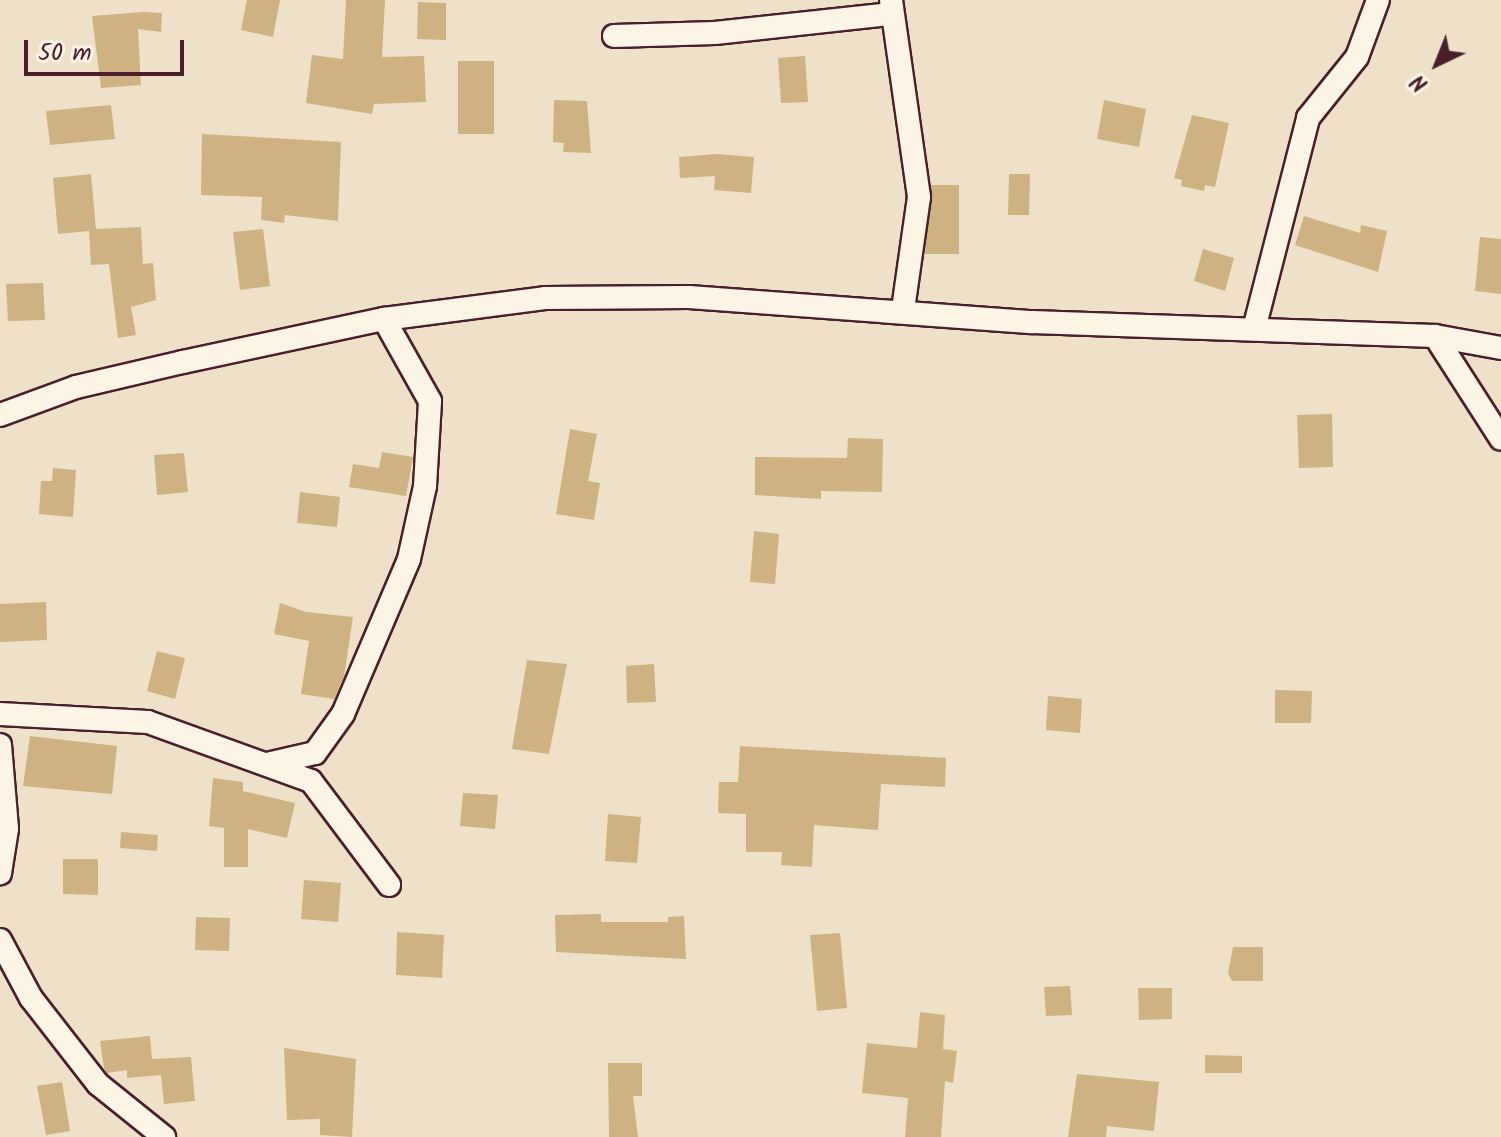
<!DOCTYPE html>
<style>
body{margin:0}
#map{position:relative;width:1501px;height:1137px;overflow:hidden;background:#eee1c8;font-family:Kalam,sans-serif}
div>[style]{position:absolute}
[style*='--x']{left:calc(var(--x)*1px);top:calc(var(--y)*1px);width:calc(var(--w)*1px);rotate:calc(var(--a)*1deg)}
.building>*{inset:0;background:#ceb283}
.roads{filter:drop-shadow(2px 0 #4a1f2b) drop-shadow(-2px 0 #4a1f2b) drop-shadow(0 2px #4a1f2b) drop-shadow(0 -2px #4a1f2b)}
.street>*{height:22px;margin:-11px;padding:0 11px;transform-origin:11px;border-radius:11px;background:#fcf5e5}
span{translate:-50% -50%;white-space:nowrap;text-align:center;line-height:1.15;-webkit-text-stroke:6px #fcf5e5;paint-order:stroke}
.north{position:absolute;left:1397px;top:24px;width:80px;height:80px;-webkit-text-stroke:6px #fcf5e5;paint-order:stroke;rotate:223deg;font-size:22px;font-weight:700;line-height:32px;text-align:center;color:#4a1f2b}
.north::after{content:'';display:block;margin:auto;width:28px;height:36px;background:#4a1f2b;clip-path:polygon(50% 0,100% 100%,50% 72%,0 100%)}
.scale{position:absolute;left:24px;top:40px;width:160px;height:36px;box-sizing:border-box;border:4px solid #4a1f2b;border-top:0;padding-left:10px;font-size:24px;line-height:28px;white-space:nowrap;color:#4a1f2b;-webkit-text-stroke:6px #fcf5e5;paint-order:stroke}
</style>
<div id="map">
<div class="building">
<i style="clip-path:polygon(247px 0,280px 0,273px 37px,241px 30px)"></i>
<i style="clip-path:polygon(346px 0,385px 0,382px 57px,424px 56px,426px 102px,374px 104px,372px 114px,306px 103px,312px 55px,343px 59px)"></i>
<i style="clip-path:polygon(418px 2px,446px 3px,446px 40px,417px 39px)"></i>
<i style="clip-path:polygon(143px 12px,162px 13px,161px 32px,138px 29px,141px 85px,101px 88px,92px 16px)"></i>
<i style="clip-path:polygon(805px 56px,808px 102px,781px 103px,778px 58px)"></i>
<i style="clip-path:polygon(458px 61px,494px 61px,494px 134px,458px 134px)"></i>
<i style="clip-path:polygon(554px 100px,587px 101px,591px 153px,563px 152px,564px 143px,553px 142px)"></i>
<i style="clip-path:polygon(1104px 100px,1146px 109px,1139px 147px,1097px 139px)"></i>
<i style="clip-path:polygon(111px 105px,115px 139px,50px 145px,46px 111px)"></i>
<i style="clip-path:polygon(1192px 115px,1229px 123px,1215px 187px,1205px 185px,1204px 191px,1181px 186px,1182px 180px,1174px 178px)"></i>
<i style="clip-path:polygon(202px 134px,341px 142px,338px 221px,285px 215px,284px 223px,261px 220px,262px 197px,201px 195px)"></i>
<i style="clip-path:polygon(717px 154px,754px 157px,751px 193px,714px 190px,715px 176px,680px 178px,679px 157px)"></i>
<i style="clip-path:polygon(91px 174px,96px 229px,141px 227px,143px 264px,153px 263px,156px 300px,131px 307px,136px 335px,118px 338px,109px 264px,91px 265px,89px 231px,58px 234px,53px 178px)"></i>
<i style="clip-path:polygon(1009px 174px,1030px 174px,1029px 215px,1008px 215px)"></i>
<i style="clip-path:polygon(931px 185px,959px 185px,959px 254px,925px 254px)"></i>
<i style="clip-path:polygon(1304px 216px,1360px 233px,1361px 225px,1387px 231px,1378px 272px,1295px 245px)"></i>
<i style="clip-path:polygon(263px 229px,270px 286px,240px 290px,233px 232px)"></i>
<i style="clip-path:polygon(1480px 237px,1501px 239px,1501px 294px,1475px 291px)"></i>
<i style="clip-path:polygon(1203px 249px,1234px 258px,1225px 291px,1194px 281px)"></i>
<i style="clip-path:polygon(43px 283px,45px 320px,8px 321px,6px 284px)"></i>
<i style="clip-path:polygon(1332px 414px,1333px 467px,1299px 468px,1297px 415px)"></i>
<i style="clip-path:polygon(570px 429px,597px 434px,588px 481px,600px 483px,594px 520px,556px 514px)"></i>
<i style="clip-path:polygon(848px 438px,883px 439px,882px 492px,821px 491px,821px 499px,755px 495px,755px 457px,847px 458px)"></i>
<i style="clip-path:polygon(382px 452px,413px 457px,406px 496px,349px 487px,353px 464px,379px 468px)"></i>
<i style="clip-path:polygon(184px 453px,188px 492px,157px 495px,154px 455px)"></i>
<i style="clip-path:polygon(53px 468px,76px 470px,73px 517px,39px 514px,41px 481px,52px 481px)"></i>
<i style="clip-path:polygon(300px 492px,340px 497px,337px 527px,297px 523px)"></i>
<i style="clip-path:polygon(754px 531px,779px 534px,775px 584px,750px 582px)"></i>
<i style="clip-path:polygon(46px 602px,47px 640px,0 642px,0 604px)"></i>
<i style="clip-path:polygon(280px 603px,306px 612px,353px 617px,344px 676px,334px 699px,301px 694px,309px 641px,274px 634px)"></i>
<i style="clip-path:polygon(157px 651px,185px 658px,175px 699px,147px 691px)"></i>
<i style="clip-path:polygon(527px 660px,567px 664px,549px 754px,512px 749px)"></i>
<i style="clip-path:polygon(654px 664px,656px 702px,627px 703px,626px 666px)"></i>
<i style="clip-path:polygon(1275px 690px,1312px 691px,1311px 723px,1275px 723px)"></i>
<i style="clip-path:polygon(1048px 696px,1082px 699px,1080px 733px,1046px 730px)"></i>
<i style="clip-path:polygon(30px 736px,117px 746px,112px 794px,23px 786px)"></i>
<i style="clip-path:polygon(740px 746px,946px 758px,945px 787px,881px 784px,878px 830px,814px 825px,812px 867px,781px 865px,782px 852px,746px 852px,746px 814px,718px 813px,719px 782px,738px 782px)"></i>
<i style="clip-path:polygon(213px 778px,243px 782px,243px 791px,295px 803px,287px 838px,248px 829px,248px 867px,224px 867px,224px 828px,209px 826px)"></i>
<i style="clip-path:polygon(463px 793px,498px 795px,495px 829px,460px 826px)"></i>
<i style="clip-path:polygon(608px 814px,641px 817px,637px 863px,605px 861px)"></i>
<i style="clip-path:polygon(121px 832px,158px 835px,157px 851px,120px 848px)"></i>
<i style="clip-path:polygon(63px 859px,98px 859px,98px 895px,63px 894px)"></i>
<i style="clip-path:polygon(304px 880px,341px 883px,338px 922px,301px 919px)"></i>
<i style="clip-path:polygon(601px 914px,601px 922px,668px 922px,668px 917px,684px 916px,686px 959px,556px 952px,555px 915px)"></i>
<i style="clip-path:polygon(196px 917px,230px 918px,229px 951px,195px 950px)"></i>
<i style="clip-path:polygon(397px 932px,444px 935px,442px 978px,396px 975px)"></i>
<i style="clip-path:polygon(840px 933px,847px 1008px,817px 1011px,810px 935px)"></i>
<i style="clip-path:polygon(1233px 947px,1263px 947px,1263px 981px,1232px 981px,1228px 973px)"></i>
<i style="clip-path:polygon(1070px 986px,1072px 1015px,1046px 1016px,1044px 987px)"></i>
<i style="clip-path:polygon(1138px 988px,1172px 988px,1172px 1019px,1139px 1020px)"></i>
<i style="clip-path:polygon(920px 1012px,945px 1015px,943px 1049px,957px 1051px,953px 1083px,945px 1081px,941px 1137px,905px 1137px,908px 1098px,862px 1093px,867px 1043px,917px 1048px)"></i>
<i style="clip-path:polygon(150px 1036px,152px 1059px,191px 1057px,195px 1101px,164px 1104px,161px 1075px,127px 1078px,127px 1070px,107px 1073px,104px 1068px,100px 1041px)"></i>
<i style="clip-path:polygon(284px 1048px,356px 1059px,352px 1137px,320px 1135px,320px 1119px,287px 1120px)"></i>
<i style="clip-path:polygon(1205px 1055px,1242px 1056px,1242px 1073px,1205px 1073px)"></i>
<i style="clip-path:polygon(608px 1063px,642px 1063px,642px 1096px,633px 1096px,638px 1137px,609px 1137px)"></i>
<i style="clip-path:polygon(1077px 1074px,1159px 1082px,1154px 1131px,1107px 1126px,1106px 1137px,1068px 1137px)"></i>
<i style="clip-path:polygon(62px 1082px,70px 1131px,46px 1135px,37px 1086px)"></i>
</div>
<div class="roads">
<div class="street">
<i style="--x:891;--y:0;--w:199;--a:81.9"></i>
<i style="--x:919;--y:197;--w:114;--a:98.1"></i>
<i style="--x:614;--y:36;--w:101;--a:-1.7"></i>
<i style="--x:715;--y:33;--w:175;--a:-6.2"></i>
<i style="--x:1254;--y:329;--w:218;--a:-75.6"></i>
<i style="--x:1308;--y:118;--w:78;--a:-51.2"></i>
<i style="--x:1357;--y:57;--w:61;--a:-69.8"></i>
<i style="--x:1435;--y:336;--w:122;--a:57.3"></i>
<i style="--x:0;--y:415;--w:81;--a:-20.2"></i>
<i style="--x:76;--y:387;--w:110;--a:-13.2"></i>
<i style="--x:183;--y:362;--w:206;--a:-12.1"></i>
<i style="--x:384;--y:319;--w:162;--a:-7.4"></i>
<i style="--x:545;--y:298;--w:144;--a:-0.4"></i>
<i style="--x:689;--y:297;--w:344;--a:4.2"></i>
<i style="--x:1032;--y:322;--w:403;--a:2"></i>
<i style="--x:1435;--y:336;--w:67;--a:10.3"></i>
<i style="--x:0;--y:714;--w:148;--a:3.1"></i>
<i style="--x:148;--y:722;--w:173;--a:19.9"></i>
<i style="--x:311;--y:781;--w:130;--a:53.1"></i>
<i style="--x:0;--y:745;--w:84;--a:85.2"></i>
<i style="--x:7;--y:829;--w:45;--a:99"></i>
<i style="--x:267;--y:764;--w:49;--a:-12.9"></i>
<i style="--x:315;--y:753;--w:48;--a:-54.3"></i>
<i style="--x:343;--y:714;--w:168;--a:-66.9"></i>
<i style="--x:409;--y:559;--w:75;--a:-77.6"></i>
<i style="--x:425;--y:486;--w:85;--a:-86.6"></i>
<i style="--x:430;--y:401;--w:94;--a:-119.3"></i>
<i style="--x:0;--y:940;--w:66;--a:61.9"></i>
<i style="--x:31;--y:998;--w:109;--a:52.1"></i>
<i style="--x:98;--y:1084;--w:85;--a:38.8"></i>
</div>
</div>
<div class="north">N</div>
<div class="scale">50 m</div>
</div>
